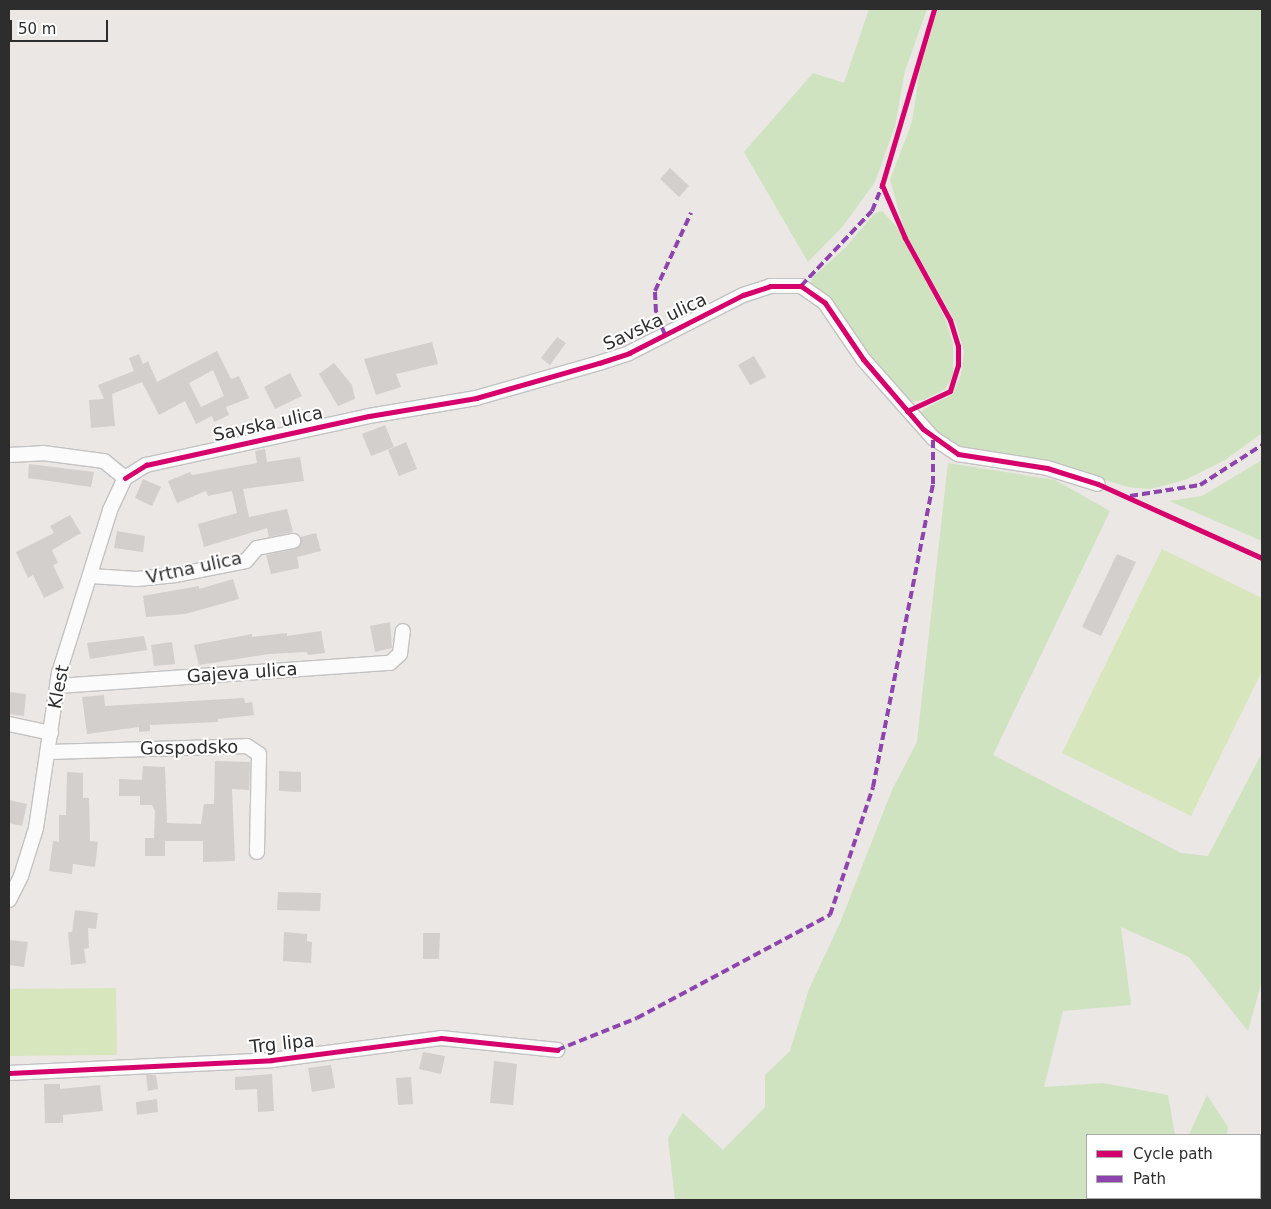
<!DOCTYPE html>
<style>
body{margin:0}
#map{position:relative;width:1271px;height:1209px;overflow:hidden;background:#eae7e4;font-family:"DejaVu Sans",sans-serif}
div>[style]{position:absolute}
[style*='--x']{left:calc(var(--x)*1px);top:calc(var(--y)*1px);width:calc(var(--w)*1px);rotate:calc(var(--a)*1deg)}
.green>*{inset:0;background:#cfe3c0}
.pitch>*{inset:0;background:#d8e6be}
.building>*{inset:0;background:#d2cfcd}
.roads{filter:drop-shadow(1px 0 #c3c2c2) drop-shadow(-1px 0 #c3c2c2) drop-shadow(0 1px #c3c2c2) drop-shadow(0 -1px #c3c2c2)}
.minor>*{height:14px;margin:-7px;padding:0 7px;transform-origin:7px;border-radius:7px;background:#fcfbfb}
.quiet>*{height:4px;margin-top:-2px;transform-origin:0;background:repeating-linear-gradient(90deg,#8e44ad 0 8px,transparent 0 12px)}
.cycleway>*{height:5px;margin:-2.5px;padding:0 2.5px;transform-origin:2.5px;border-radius:2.5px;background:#d6006c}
span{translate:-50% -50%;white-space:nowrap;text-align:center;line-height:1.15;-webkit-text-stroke:4px #fff;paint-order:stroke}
.street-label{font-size:18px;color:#2d2d2d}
.frame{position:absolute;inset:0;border:10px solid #2d2d2d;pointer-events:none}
.legend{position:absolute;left:1086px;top:1134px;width:175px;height:65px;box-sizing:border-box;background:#fff;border:1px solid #ababab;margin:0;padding:6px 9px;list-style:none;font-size:15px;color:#2d2d2d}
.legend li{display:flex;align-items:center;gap:10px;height:25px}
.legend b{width:25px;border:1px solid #ababab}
.scale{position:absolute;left:10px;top:20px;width:98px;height:22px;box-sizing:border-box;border:2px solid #2d2d2d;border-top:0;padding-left:6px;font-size:15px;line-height:18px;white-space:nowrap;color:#2d2d2d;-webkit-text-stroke:4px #fff;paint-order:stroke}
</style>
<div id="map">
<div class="green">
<i style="clip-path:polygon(869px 9px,927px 9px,905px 71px,895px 126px,875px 182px,843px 226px,808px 262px,744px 152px,813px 73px,844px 83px)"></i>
<i style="clip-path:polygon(938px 9px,1262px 9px,1262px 433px,1225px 460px,1185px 480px,1150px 489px,1128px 487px,1048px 463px,968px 449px,942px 438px,919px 415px,924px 409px,953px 394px,961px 375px,964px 352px,956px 323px,905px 232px,890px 180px,912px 122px,920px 69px)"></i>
<i style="clip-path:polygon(882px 211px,897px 227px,945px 318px,953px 344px,953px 376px,945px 389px,924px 400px,909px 402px,884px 377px,811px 283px,812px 278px,846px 247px,874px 214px)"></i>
<i style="clip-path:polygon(1262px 460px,1262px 541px,1169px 501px,1202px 496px)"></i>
<i style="clip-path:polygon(948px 463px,1055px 480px,1110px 511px,993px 755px,1181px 853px,1208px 856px,1262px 753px,1262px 980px,1248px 1031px,1189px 957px,1121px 927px,1131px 1005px,1063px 1011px,1044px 1087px,1103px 1083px,1168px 1095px,1175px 1135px,1087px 1135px,1087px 1198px,1260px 1198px,1260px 1156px,1262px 1200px,675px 1200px,668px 1138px,683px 1113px,723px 1150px,765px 1107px,765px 1075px,790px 1051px,809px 989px,840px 923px,892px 790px,917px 742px)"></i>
<i style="clip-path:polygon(1207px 1095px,1228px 1127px,1227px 1135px,1189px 1135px)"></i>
</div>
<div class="pitch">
<i style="clip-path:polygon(1162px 549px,1262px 598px,1262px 671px,1191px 816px,1062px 753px)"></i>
<i style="clip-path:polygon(116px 988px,117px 1055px,9px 1056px,9px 989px)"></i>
</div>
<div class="building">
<i style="clip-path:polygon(670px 168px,689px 186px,679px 197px,660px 179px)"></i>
<i style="clip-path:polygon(557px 337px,566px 343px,550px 365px,541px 358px)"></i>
<i style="clip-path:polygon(432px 342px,438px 364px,396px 374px,401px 387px,376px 395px,364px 359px)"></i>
<i style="clip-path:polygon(evenodd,217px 351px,231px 379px,239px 376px,249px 398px,226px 407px,229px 415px,214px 422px,212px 416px,196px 424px,185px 401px,159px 415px,142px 382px,112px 394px,115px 426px,91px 428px,89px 400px,104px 399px,98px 385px,134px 371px,129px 358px,139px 354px,143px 364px,148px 361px,157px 382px,217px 351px,213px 370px,224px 396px,201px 407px,189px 383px,213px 370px)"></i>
<i style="clip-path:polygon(754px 356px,766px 377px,750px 385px,738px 365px)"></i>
<i style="clip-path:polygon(334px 363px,352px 385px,355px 399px,338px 406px,319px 374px)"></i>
<i style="clip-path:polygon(290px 373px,302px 396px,275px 409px,264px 387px)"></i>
<i style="clip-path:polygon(385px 425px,394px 447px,371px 456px,362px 434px)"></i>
<i style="clip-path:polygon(406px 442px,417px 469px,399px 476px,388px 450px)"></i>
<i style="clip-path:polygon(265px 449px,267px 462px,300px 457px,304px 481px,243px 489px,249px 517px,287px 509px,293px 532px,269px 537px,267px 528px,204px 547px,198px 524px,237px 513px,232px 491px,208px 496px,206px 491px,177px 503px,168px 481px,190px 472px,192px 475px,257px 463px,255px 451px)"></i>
<i style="clip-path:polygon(29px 464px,94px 472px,91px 487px,28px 478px)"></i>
<i style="clip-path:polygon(143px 479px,161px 487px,152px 506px,135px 498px)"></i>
<i style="clip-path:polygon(70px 515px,81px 533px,52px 550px,58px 563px,53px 565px,64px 588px,44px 598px,33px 575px,28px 578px,16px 552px,54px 533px,50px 526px)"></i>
<i style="clip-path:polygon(117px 531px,145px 536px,143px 552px,114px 548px)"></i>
<i style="clip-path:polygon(316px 533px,321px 551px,297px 557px,299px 568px,271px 574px,266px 555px,295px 549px,301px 544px,300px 537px)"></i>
<i style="clip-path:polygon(1117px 554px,1136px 562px,1101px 636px,1082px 627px)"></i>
<i style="clip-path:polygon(233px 579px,239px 599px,185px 614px,146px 617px,143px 596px,199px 586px,199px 589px)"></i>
<i style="clip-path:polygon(390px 622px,392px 648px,375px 652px,370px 626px)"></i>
<i style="clip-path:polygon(321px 631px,325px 653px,308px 655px,307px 652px,269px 654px,199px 665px,194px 645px,252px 634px,252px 637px,287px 633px,287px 636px)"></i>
<i style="clip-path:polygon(144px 636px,147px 650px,90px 659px,87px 643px)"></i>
<i style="clip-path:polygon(172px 642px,175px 664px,154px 666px,151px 645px)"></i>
<i style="clip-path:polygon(9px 692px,26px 694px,24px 716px,9px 714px)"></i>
<i style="clip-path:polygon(104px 695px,105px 706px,244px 698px,245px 703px,252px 702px,254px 715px,218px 719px,218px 722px,150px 725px,150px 731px,139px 732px,139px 727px,87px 734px,82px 697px)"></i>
<i style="clip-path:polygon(215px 761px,250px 762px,249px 790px,232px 789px,235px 861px,203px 862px,203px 841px,165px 841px,165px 856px,145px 856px,145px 838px,154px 838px,155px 811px,152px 805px,140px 805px,140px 796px,119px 796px,119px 779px,142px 780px,143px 766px,165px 767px,167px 823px,201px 824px,204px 804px,214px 804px)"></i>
<i style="clip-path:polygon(279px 771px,301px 772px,301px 792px,279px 791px)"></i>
<i style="clip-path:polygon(67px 772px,83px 773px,83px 798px,89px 798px,90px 841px,98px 842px,95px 867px,73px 864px,72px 874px,49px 871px,53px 841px,59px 842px,59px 815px,66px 815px)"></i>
<i style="clip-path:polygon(9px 800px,27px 804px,22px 826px,9px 823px)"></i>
<i style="clip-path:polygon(278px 892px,321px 893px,320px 911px,277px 910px)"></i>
<i style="clip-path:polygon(75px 910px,98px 913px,96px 929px,88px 928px,89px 948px,84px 949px,86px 963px,71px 965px,68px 932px,72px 932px)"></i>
<i style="clip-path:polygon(284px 932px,307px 934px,307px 941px,312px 942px,311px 963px,283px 961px)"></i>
<i style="clip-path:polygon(423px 933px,440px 933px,439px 959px,423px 959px)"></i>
<i style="clip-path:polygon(9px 940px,28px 942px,24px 967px,9px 965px)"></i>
<i style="clip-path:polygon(423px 1052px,445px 1056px,441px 1074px,419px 1069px)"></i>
<i style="clip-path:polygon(494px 1061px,517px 1064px,513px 1105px,490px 1103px)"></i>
<i style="clip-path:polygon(331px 1065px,335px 1088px,312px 1092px,308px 1068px)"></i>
<i style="clip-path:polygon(272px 1074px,274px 1111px,258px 1112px,257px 1089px,235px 1090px,235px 1077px)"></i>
<i style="clip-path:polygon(146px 1075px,156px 1075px,158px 1089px,148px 1091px)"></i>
<i style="clip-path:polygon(411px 1077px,413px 1104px,398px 1105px,396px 1078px)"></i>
<i style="clip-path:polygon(44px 1084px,60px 1084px,60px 1089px,100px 1085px,103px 1111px,63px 1115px,63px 1123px,45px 1123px)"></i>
<i style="clip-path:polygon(157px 1099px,158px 1112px,137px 1115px,136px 1102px)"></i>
</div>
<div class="roads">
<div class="minor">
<i style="--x:9;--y:455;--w:34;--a:-3"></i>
<i style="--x:43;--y:453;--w:62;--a:7.5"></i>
<i style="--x:104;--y:461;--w:27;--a:39"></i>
<i style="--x:125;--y:478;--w:25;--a:-32"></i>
<i style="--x:146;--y:465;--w:228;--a:-12.4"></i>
<i style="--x:369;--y:416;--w:109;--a:-9.5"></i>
<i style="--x:476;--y:398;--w:128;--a:-15.9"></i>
<i style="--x:599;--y:363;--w:32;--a:-18"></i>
<i style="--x:629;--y:353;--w:128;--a:-27"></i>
<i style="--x:743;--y:295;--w:28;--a:-18"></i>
<i style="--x:770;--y:286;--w:31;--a:0"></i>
<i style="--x:801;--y:286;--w:29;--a:35"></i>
<i style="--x:825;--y:303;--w:68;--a:55.8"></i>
<i style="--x:863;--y:359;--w:106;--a:48.5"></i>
<i style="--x:933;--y:438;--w:30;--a:33"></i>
<i style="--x:958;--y:454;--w:90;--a:8.9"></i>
<i style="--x:1047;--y:468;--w:53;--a:17.4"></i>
<i style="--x:91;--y:576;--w:46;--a:3.7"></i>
<i style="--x:137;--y:579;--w:39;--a:-6"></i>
<i style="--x:176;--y:575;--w:71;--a:-11.3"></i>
<i style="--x:246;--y:561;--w:17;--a:-50"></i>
<i style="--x:257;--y:548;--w:37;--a:-11"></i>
<i style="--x:58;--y:686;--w:333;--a:-4"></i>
<i style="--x:390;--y:663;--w:13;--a:-42"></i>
<i style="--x:400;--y:654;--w:23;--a:-83"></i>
<i style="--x:9;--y:724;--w:43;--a:12.1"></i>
<i style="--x:49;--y:752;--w:198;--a:-1.7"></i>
<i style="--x:247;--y:746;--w:14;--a:34"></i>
<i style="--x:259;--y:754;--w:98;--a:91.2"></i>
<i style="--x:9;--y:900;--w:27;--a:-63"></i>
<i style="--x:21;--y:876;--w:50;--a:-72.6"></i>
<i style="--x:36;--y:828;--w:157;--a:-81.6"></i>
<i style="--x:59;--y:673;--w:171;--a:-72.6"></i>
<i style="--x:110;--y:510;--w:35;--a:-65"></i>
<i style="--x:9;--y:1073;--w:263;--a:-2.8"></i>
<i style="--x:272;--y:1060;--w:170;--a:-7.4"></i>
<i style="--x:441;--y:1038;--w:117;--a:5.9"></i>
</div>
</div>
<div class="quiet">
<i style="--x:801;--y:286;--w:103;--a:-46.6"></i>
<i style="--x:872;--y:211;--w:29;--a:-68"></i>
<i style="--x:665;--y:335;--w:25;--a:-111"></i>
<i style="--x:656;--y:312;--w:21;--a:-93"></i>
<i style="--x:655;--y:291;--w:86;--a:-65.2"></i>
<i style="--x:1130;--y:496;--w:71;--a:-8.9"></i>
<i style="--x:1200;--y:485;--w:74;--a:-32.8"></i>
<i style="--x:557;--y:1050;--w:86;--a:-21.8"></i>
<i style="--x:637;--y:1018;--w:219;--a:-28.1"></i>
<i style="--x:830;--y:915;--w:135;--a:-71.4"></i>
<i style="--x:873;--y:787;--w:309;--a:-78.8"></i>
<i style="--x:933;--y:484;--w:46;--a:-90"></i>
</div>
<div class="cycleway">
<i style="--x:907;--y:411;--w:47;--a:-24.9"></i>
<i style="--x:950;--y:391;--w:27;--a:-73"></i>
<i style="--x:958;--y:365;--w:19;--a:-90"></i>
<i style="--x:958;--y:346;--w:27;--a:-107"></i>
<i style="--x:950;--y:320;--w:94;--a:-118.8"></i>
<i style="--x:905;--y:238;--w:58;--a:-113.5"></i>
<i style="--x:882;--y:185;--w:184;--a:-73.5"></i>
<i style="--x:125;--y:478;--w:25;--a:-32"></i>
<i style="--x:146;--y:465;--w:228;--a:-12.4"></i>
<i style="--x:369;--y:416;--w:109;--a:-9.5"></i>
<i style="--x:476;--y:398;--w:128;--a:-15.9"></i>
<i style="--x:599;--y:363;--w:32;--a:-18"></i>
<i style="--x:629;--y:353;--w:128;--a:-27"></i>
<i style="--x:743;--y:295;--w:28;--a:-18"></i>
<i style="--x:770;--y:286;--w:31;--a:0"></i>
<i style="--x:801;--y:286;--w:29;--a:35"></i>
<i style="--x:825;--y:303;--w:68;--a:55.8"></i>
<i style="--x:863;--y:359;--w:92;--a:49.4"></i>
<i style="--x:923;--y:429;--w:43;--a:35.5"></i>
<i style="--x:958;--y:454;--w:90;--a:8.9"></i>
<i style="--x:1047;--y:468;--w:53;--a:17.4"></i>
<i style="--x:1098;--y:484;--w:180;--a:24.3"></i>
<i style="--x:9;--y:1073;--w:263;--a:-2.8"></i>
<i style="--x:272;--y:1060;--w:170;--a:-7.4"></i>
<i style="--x:441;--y:1038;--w:117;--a:5.9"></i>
</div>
<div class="street-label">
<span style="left:655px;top:322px;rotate:-25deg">Savska ulica</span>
<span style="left:268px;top:424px;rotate:-12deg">Savska ulica</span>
<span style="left:194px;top:568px;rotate:-12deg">Vrtna ulica</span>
<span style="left:242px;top:673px;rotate:-4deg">Gajeva ulica</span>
<span style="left:59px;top:687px;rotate:-79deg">Klest</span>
<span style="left:189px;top:748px;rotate:-1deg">Gospodsko</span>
<span style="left:282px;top:1044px;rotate:-6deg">Trg lipa</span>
</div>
<div class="frame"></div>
<ul class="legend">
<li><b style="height:6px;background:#d6006c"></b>Cycle path</li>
<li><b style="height:6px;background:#8e44ad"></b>Path</li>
</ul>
<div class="scale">50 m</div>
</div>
